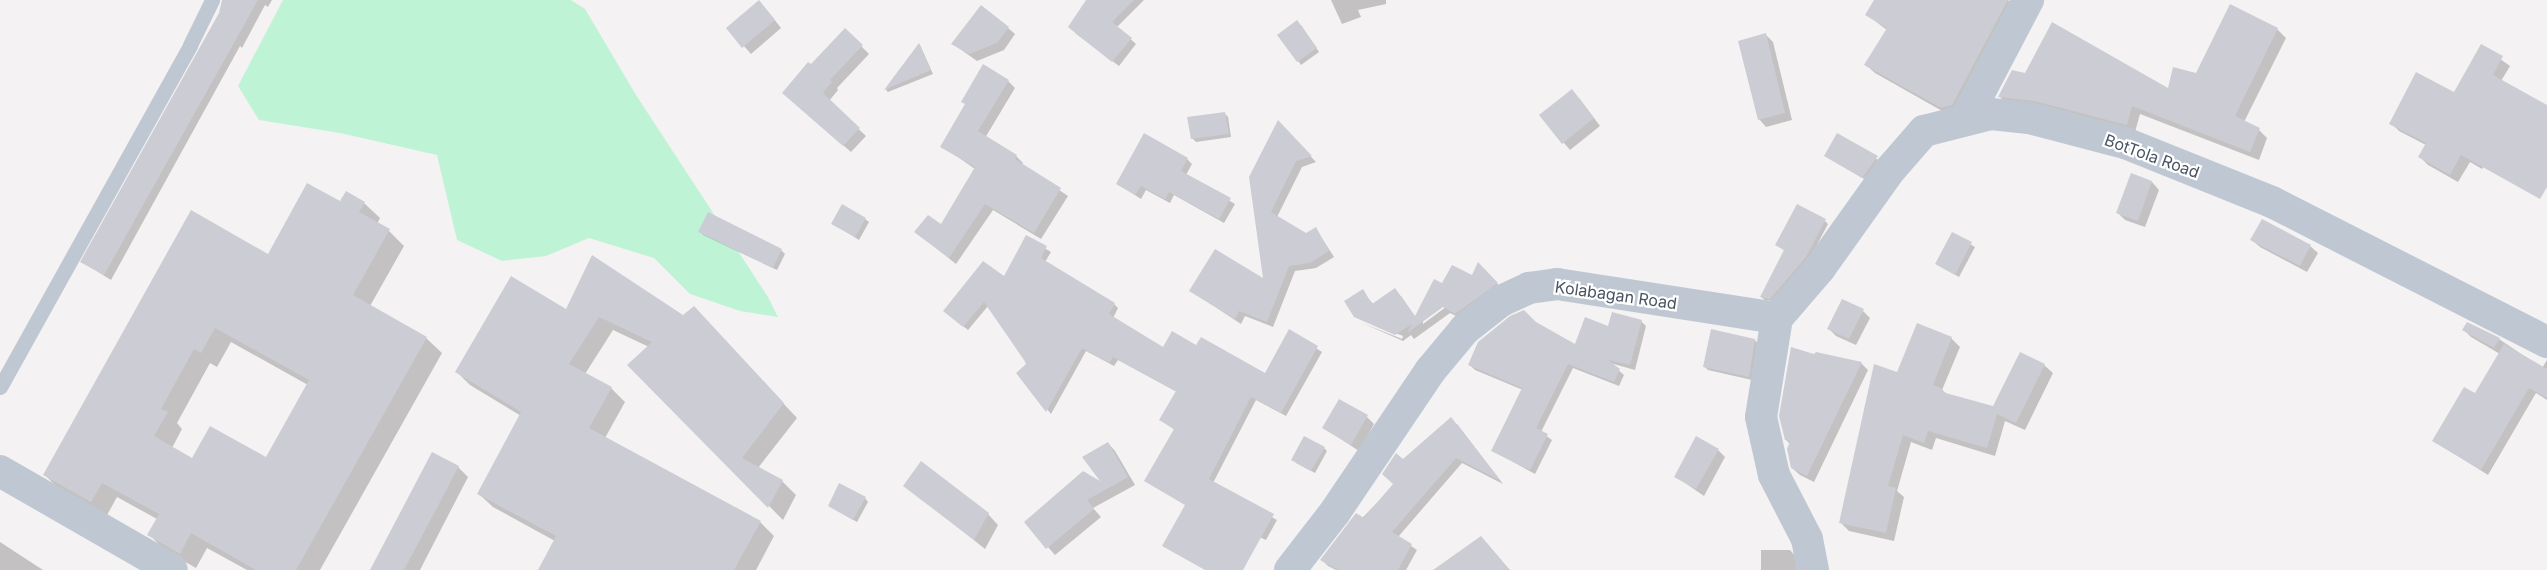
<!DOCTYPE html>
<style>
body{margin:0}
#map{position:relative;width:2547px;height:570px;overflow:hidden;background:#f4f2f2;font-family:Inter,sans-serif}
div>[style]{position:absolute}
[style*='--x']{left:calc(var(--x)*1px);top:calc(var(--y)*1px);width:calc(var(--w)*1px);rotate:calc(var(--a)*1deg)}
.green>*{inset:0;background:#bef4d5}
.shadow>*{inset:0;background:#0003}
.building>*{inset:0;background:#cccdd4}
.service>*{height:15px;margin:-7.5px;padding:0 7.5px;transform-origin:7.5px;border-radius:7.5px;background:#bfc8d2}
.minor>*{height:32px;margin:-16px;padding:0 16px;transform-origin:16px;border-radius:16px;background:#bfc8d2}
span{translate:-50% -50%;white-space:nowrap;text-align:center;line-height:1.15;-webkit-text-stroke:4.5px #fff;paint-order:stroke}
.street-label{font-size:16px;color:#485461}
</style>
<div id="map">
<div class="green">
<i style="clip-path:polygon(283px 0,571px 0,585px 9px,636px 95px,768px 297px,778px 317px,740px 311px,690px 294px,654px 258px,589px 238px,546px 256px,502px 261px,457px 240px,437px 155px,340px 133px,259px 120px,238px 86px)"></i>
</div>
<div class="shadow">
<i style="clip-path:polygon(228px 0,272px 0,268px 7px,265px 5px,242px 48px,240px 46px,111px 280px,82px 262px)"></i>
<i style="clip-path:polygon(1089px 0,1144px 0,1117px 27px,1136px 44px,1119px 66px,1075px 33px)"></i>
<i style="clip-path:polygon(1331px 0,1386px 0,1386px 4px,1358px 10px,1361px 17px,1342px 24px)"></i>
<i style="clip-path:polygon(1876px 0,2008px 0,2016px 8px,1951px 116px,1875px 73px,1866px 65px,1887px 30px,1867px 15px)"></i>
<i style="clip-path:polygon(766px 9px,781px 28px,751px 54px,728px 28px)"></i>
<i style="clip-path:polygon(1301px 25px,1319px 52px,1301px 65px,1279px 35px)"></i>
<i style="clip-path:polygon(1008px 28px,1015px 34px,1004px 50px,977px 61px,953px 44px)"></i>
<i style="clip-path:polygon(2277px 29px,2286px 38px,2244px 122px,2259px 130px,2267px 138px,2259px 160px,2140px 114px,2135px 132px,2008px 105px,1999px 96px,2026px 75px,2169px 90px)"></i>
<i style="clip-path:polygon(845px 30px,869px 54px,837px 88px,838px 90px,829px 101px,866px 136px,851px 152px,791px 100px,811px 66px)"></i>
<i style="clip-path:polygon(1766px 35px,1773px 42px,1792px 120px,1766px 127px,1759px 119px)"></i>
<i style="clip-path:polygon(920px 45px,933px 74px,888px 92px,886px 90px)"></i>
<i style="clip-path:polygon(2482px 46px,2510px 66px,2501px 81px,2547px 106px,2547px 179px,2489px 156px,2482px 169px,2470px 162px,2458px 182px,2428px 165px,2420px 157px,2426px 145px,2399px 131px,2391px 123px,2455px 94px)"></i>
<i style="clip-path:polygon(1008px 81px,1015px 88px,985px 138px,1016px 156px,1023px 163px,1022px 165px,1068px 196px,1041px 239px,993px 210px,956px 264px,916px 232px,941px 227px,975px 169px,942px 146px)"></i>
<i style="clip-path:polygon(1579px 98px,1600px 126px,1570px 150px,1541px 116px)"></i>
<i style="clip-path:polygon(1224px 113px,1228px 117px,1231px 137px,1196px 142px,1192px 138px)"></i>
<i style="clip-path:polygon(1278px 123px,1316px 162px,1302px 167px,1277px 217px,1306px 234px,1316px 229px,1334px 257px,1316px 268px,1295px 271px,1273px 327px,1245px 316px,1241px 324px,1191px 291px,1265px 281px)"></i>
<i style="clip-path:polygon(1838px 135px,1880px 161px,1866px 180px,1826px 156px)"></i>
<i style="clip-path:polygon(1187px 159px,1192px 164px,1186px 175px,1235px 204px,1224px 223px,1174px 195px,1170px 203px,1146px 190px,1141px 199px,1118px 184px)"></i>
<i style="clip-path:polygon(2132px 175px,2152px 182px,2159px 190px,2145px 227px,2125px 220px,2118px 213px)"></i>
<i style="clip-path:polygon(evenodd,341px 203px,364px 203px,380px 218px,377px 224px,389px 231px,404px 246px,370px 306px,426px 338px,442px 353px,320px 570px,247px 570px,207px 548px,196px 568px,164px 550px,149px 534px,157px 519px,117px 497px,106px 517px,60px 490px,45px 475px,269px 256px,341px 203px,231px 342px,308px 385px,266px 459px,193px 460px,172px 448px,182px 429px,177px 423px,210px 363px,217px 367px,231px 342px)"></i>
<i style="clip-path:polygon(709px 214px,781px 250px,785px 254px,777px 270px,703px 235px,700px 231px)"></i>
<i style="clip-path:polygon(865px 219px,869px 222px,859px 240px,832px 223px)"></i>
<i style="clip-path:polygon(1825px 221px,1828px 224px,1809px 260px,1774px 301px,1765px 300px,1761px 297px,1785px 251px,1777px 245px)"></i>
<i style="clip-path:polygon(1953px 234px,1975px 247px,1959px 277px,1937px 264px)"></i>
<i style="clip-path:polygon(1026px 237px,1051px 252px,1045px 262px,1114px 304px,1118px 308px,1113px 318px,1164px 349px,1197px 347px,1266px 375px,1290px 332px,1322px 352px,1286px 416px,1256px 400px,1213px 483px,1277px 520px,1266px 540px,1182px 503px,1146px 481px,1175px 430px,1161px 420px,1177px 392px,1118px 360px,1114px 366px,1086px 351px,1051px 414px,1018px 373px,1028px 364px,988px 306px,968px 330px,949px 315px,1005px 278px)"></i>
<i style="clip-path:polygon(2252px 240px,2310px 246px,2318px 253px,2307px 272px,2260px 247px)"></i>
<i style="clip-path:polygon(evenodd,1479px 264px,1503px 290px,1462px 319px,1450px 313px,1414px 339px,1411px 335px,1403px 341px,1360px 322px,1402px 339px,1403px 336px,1355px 317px,1362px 291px,1374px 305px,1401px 296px,1416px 318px,1442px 285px,1473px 277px,1479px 264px,1448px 302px,1450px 304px,1423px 324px,1423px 320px,1448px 302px)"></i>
<i style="clip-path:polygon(567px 311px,683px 317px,707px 322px,797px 418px,758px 468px,782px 481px,796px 495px,783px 520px,629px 365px,649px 347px,613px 330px,585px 374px,611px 388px,625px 402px,605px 438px,760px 522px,774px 536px,756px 570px,539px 570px,555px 541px,493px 507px,479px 494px,521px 416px,470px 385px,457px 372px)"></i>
<i style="clip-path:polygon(1863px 311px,1870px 318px,1856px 345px,1836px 336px,1829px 329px)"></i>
<i style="clip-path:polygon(1641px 321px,1646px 326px,1635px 370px,1610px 363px,1624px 375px,1619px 386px,1573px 368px,1541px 432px,1552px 440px,1535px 474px,1493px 451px,1523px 390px,1475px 370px,1470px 365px,1535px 324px,1576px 346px,1609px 328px)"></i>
<i style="clip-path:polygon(2464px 330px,2499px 339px,2542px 368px,2547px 360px,2547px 400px,2536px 393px,2488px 475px,2434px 441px,2476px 395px,2500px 354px,2471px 337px)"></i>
<i style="clip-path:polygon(1951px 338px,1960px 347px,1942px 390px,1948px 395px,1994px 408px,2044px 365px,2053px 373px,2025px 430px,2005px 421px,1995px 456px,1936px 438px,1932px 450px,1911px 442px,1897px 491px,1904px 497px,1894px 541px,1849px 531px,1841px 523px,1898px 374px)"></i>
<i style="clip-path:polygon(1755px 340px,1758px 344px,1752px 380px,1708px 370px,1705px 367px)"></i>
<i style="clip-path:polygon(1815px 356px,1861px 363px,1868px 370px,1814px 482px,1800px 475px,1792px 468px,1790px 444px,1786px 440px)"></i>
<i style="clip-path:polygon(1339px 401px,1367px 417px,1374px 424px,1359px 451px,1324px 428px)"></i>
<i style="clip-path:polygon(1457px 424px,1503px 484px,1462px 463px,1398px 537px,1417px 550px,1406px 570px,1336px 570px,1328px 566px,1322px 560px,1395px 484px,1404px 461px)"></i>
<i style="clip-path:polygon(1108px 443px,1115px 451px,1135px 485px,1093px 508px,1101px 517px,1055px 555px,1026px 522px,1106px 485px)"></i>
<i style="clip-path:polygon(1324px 448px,1327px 451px,1315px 473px,1296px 463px)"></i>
<i style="clip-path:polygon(1718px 450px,1725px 457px,1704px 496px,1675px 476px)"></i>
<i style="clip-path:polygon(458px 467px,468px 477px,420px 570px,372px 570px)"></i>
<i style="clip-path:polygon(905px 485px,988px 514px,998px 525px,985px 549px)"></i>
<i style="clip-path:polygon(865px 498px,868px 502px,857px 522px,829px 506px)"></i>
<i style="clip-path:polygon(0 542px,43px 570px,0 570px)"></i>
<i style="clip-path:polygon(1761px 550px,1790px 550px,1797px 558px,1800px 570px,1761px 570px)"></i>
</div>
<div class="building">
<i style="clip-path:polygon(222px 0,258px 0,104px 275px,80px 262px,219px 13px)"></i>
<i style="clip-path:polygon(759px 0,775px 20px,742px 48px,726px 28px)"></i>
<i style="clip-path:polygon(1086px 0,1134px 0,1112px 22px,1132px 38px,1112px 62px,1068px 27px)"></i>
<i style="clip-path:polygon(1874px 0,2008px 0,1952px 105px,1941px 108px,1864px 65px,1887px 28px,1865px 15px)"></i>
<i style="clip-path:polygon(2230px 4px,2278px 28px,2235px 116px,2260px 128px,2250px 152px,2132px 106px,2127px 125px,2034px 101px,1998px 97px,2012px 70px,2025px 73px,2052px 22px,2168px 88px,2173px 67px,2196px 73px)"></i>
<i style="clip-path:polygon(981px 5px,1009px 27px,997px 43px,969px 54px,951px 44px)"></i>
<i style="clip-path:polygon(1297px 20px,1317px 48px,1297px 62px,1277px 35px)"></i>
<i style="clip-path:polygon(845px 28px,863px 45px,830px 80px,832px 82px,823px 93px,860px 128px,843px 146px,782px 93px,808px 62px,811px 64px)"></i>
<i style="clip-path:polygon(1766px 33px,1785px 113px,1758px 120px,1738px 41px)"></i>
<i style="clip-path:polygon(919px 43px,931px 70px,884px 90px)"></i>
<i style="clip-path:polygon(2481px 44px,2503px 56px,2493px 75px,2547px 105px,2547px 187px,2540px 199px,2461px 155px,2450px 175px,2418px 157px,2426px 143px,2389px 124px,2416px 72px,2454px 92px)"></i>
<i style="clip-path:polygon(983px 64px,1009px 80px,978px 131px,1017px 155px,1015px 159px,1061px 188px,1034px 233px,985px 204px,949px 258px,914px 232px,928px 215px,941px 224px,975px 167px,940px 147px,965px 104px,961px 102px)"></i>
<i style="clip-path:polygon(1572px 89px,1594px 118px,1562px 144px,1539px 115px)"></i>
<i style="clip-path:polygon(1225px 112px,1229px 134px,1191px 139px,1187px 117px)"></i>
<i style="clip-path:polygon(1278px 120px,1312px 156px,1296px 161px,1271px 212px,1306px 233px,1316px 227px,1329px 251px,1310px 263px,1289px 266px,1267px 322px,1239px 311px,1235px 319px,1189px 291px,1215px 249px,1263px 278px,1249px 177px)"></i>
<i style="clip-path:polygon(1144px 133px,1188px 158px,1181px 171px,1231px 198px,1219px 219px,1169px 192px,1165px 199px,1141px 186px,1135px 195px,1116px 184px)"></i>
<i style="clip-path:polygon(1837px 133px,1878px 156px,1862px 178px,1824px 156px)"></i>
<i style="clip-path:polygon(2131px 173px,2152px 181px,2138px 221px,2116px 213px)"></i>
<i style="clip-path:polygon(evenodd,307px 183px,340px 201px,346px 191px,365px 202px,359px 212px,390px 229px,353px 295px,427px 337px,296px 570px,256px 570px,191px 533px,180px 554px,147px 535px,159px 514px,102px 483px,91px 502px,43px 475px,191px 210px,268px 254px,307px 183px,215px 328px,309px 380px,266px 457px,210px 426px,192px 458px,154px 436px,168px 412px,161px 409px,194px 349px,201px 353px,215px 328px)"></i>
<i style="clip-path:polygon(842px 204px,866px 218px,855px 237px,831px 224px)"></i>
<i style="clip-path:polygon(1797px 204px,1826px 219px,1806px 257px,1770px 299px,1760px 297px,1784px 250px,1775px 245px)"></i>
<i style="clip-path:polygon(708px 212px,782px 249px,773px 268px,698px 232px)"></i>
<i style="clip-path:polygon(2262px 219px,2311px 245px,2300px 266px,2250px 240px)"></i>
<i style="clip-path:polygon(1952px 232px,1972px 242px,1955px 275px,1935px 264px)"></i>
<i style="clip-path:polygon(1026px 235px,1047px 246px,1041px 258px,1115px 303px,1109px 314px,1163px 347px,1172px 331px,1196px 345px,1201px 337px,1265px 373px,1289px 329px,1318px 346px,1281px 413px,1251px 397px,1209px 479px,1274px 514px,1243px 570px,1205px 570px,1162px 546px,1185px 505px,1144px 481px,1174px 429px,1159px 420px,1176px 391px,1113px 357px,1109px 363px,1082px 348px,1046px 412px,1016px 373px,1026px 364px,1024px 360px,984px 302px,963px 327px,943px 311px,983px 261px,1004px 276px)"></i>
<i style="clip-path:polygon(592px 255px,683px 315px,694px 306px,784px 403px,742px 458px,783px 480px,768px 508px,627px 365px,652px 342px,599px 317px,569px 364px,612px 387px,589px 428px,761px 521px,734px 570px,538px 570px,556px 536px,477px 494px,521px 412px,455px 372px,511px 276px,566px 309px)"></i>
<i style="clip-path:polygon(1478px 262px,1498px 283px,1455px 314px,1443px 307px,1407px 333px,1412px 324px,1395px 335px,1354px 317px,1344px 301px,1363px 289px,1372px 304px,1395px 288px,1415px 316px,1434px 279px,1442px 283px,1452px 265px,1472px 275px)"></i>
<i style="clip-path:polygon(1842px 299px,1864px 309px,1849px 339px,1827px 329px)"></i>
<i style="clip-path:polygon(1524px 310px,1536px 322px,1575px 344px,1585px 317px,1608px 326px,1612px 312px,1642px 320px,1630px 365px,1608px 360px,1620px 369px,1614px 382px,1568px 364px,1536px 428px,1548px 434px,1530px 470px,1491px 451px,1522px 388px,1468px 365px,1478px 342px,1510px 316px)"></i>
<i style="clip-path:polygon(2467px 322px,2500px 338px,2494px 348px,2462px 330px)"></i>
<i style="clip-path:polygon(1917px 323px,1952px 337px,1933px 385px,1943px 389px,1942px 392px,1993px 406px,2020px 352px,2045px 364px,2016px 423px,1997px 414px,1987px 448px,1928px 431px,1924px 443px,1903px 435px,1888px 486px,1896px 488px,1886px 533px,1839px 523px,1874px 364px,1897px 372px)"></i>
<i style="clip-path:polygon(1711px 329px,1755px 339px,1749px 377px,1703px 367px)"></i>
<i style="clip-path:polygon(2504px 344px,2547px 369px,2547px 398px,2529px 388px,2481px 470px,2432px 441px,2464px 387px,2475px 393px)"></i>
<i style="clip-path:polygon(1791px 347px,1814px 354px,1816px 352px,1862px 362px,1807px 476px,1791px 468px,1787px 449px,1790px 441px,1785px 440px,1779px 416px)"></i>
<i style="clip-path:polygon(1339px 399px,1368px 415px,1351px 445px,1322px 428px)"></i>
<i style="clip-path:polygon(1451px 417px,1501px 481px,1456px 458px,1392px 532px,1412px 544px,1398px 570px,1338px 570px,1320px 560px,1356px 513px,1364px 518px,1393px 484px,1382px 474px,1396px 453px,1403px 459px)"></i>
<i style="clip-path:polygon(1304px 436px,1325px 447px,1311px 471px,1291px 460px)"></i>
<i style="clip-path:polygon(1696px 436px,1719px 449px,1696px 489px,1674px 477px)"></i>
<i style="clip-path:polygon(1108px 442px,1128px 477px,1087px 500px,1094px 509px,1046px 549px,1024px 522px,1083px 471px,1100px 481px,1082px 457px)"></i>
<i style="clip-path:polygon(432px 452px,459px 466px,404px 570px,370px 570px)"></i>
<i style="clip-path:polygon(921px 461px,989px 513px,974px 540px,903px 486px)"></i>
<i style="clip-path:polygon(839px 483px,866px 497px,853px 520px,828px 506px)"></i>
<i style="clip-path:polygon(1481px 536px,1510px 570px,1433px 570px)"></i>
</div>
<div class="service">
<i style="--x:0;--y:387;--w:391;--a:-60.9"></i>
<i style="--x:190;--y:45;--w:50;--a:-63.9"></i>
</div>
<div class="minor">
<i style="--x:1965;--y:120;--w:136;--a:-62.3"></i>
<i style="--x:1777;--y:318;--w:66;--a:-49.3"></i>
<i style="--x:1820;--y:268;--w:120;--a:-54.5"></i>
<i style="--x:1890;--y:170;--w:52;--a:-48.9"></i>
<i style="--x:1924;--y:131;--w:69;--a:-14.2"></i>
<i style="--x:1991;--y:114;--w:38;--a:6"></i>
<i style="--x:2029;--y:118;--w:99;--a:14.6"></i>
<i style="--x:2125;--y:143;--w:158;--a:21.9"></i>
<i style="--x:2272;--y:202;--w:309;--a:27"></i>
<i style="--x:1777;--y:318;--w:100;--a:99.2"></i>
<i style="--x:1761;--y:417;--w:59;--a:77.4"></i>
<i style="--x:1774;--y:475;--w:72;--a:62.7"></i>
<i style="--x:1807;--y:539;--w:32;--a:79"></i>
<i style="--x:0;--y:471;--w:198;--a:29.9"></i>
<i style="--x:1290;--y:570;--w:73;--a:-52.2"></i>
<i style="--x:1335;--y:512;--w:170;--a:-56"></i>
<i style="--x:1430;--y:371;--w:55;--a:-50.2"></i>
<i style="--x:1465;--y:329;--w:46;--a:-37.9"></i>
<i style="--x:1501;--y:301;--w:31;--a:-25"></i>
<i style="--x:1529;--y:288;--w:28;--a:-8"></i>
<i style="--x:1557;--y:284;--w:223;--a:8.8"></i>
</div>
<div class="street-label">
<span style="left:2152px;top:156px;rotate:20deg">BotTola Road</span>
<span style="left:1616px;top:295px;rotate:8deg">Kolabagan Road</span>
</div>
</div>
